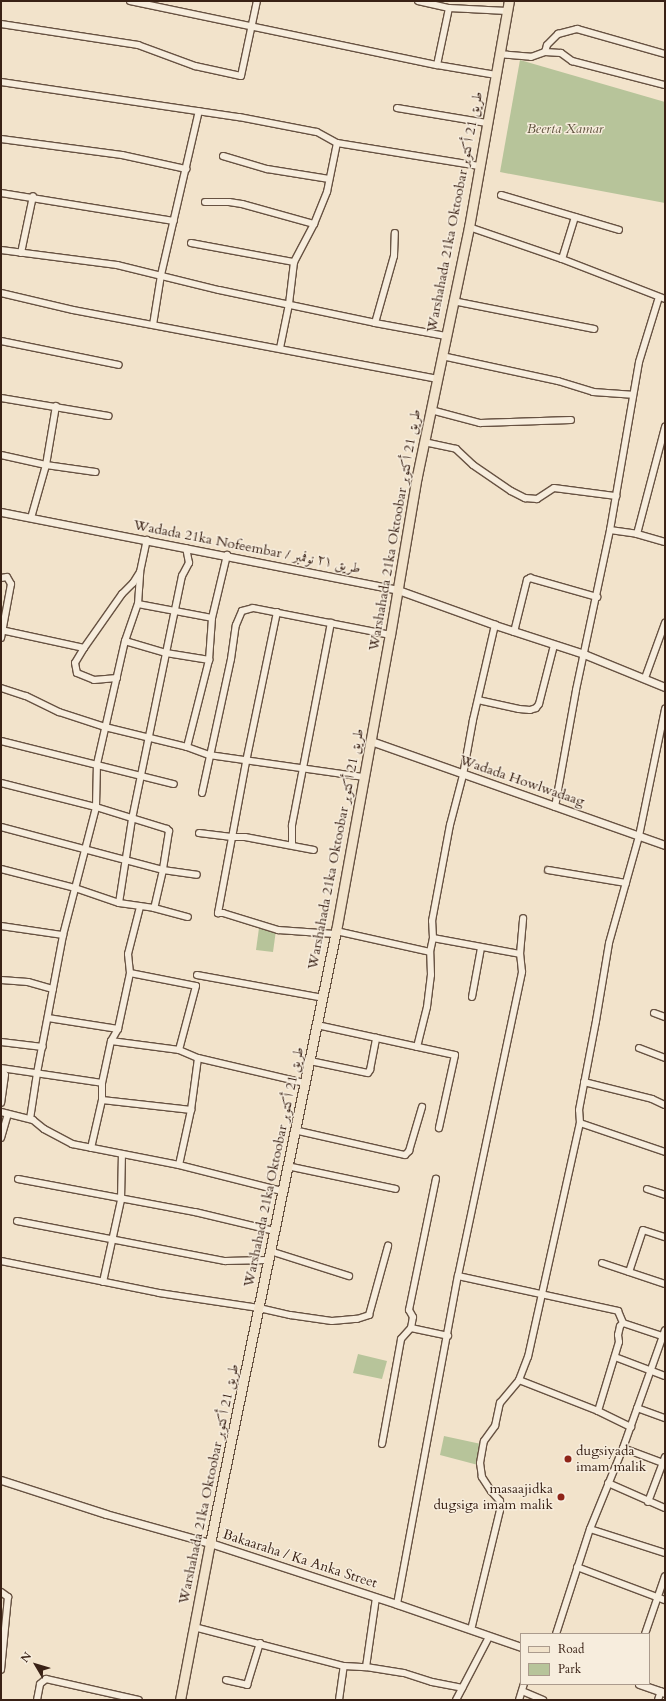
<!DOCTYPE html>
<meta charset="utf-8">
<style>
body{margin:0}
#map{position:relative;width:666px;height:1701px;overflow:hidden;background:#f2e3cb;font-family:Cardo,Amiri,serif}
div>[style]{position:absolute}
[style*='--x']{left:calc(var(--x)*1px);top:calc(var(--y)*1px);width:calc(var(--w)*1px);rotate:calc(var(--a)*1deg)}
.green>*{inset:0;background:#b7c49a}
.roads{filter:drop-shadow(1px 0 #675242) drop-shadow(-1px 0 #675242) drop-shadow(0 1px #675242) drop-shadow(0 -1px #675242)}
.minor>*{height:6px;margin:-3px;padding:0 3px;transform-origin:3px;border-radius:3px;background:#f7eddd}
.tertiary>*{height:7px;margin:-3.5px;padding:0 3.5px;transform-origin:3.5px;border-radius:3.5px;background:#f7eddd}
.primary>*{height:9px;margin:-4.5px;padding:0 4.5px;transform-origin:4.5px;border-radius:4.5px;background:#f2e3cb}
.dots>*{width:11px;height:11px;translate:-50% -50%;box-sizing:border-box;border:2px solid #f7eddd;border-radius:50%}
span{translate:-50% -50%;white-space:nowrap;text-align:center;line-height:1.15;-webkit-text-stroke:3px #f7eddd;paint-order:stroke}
.park-label{font-size:14px;color:#5f523d;font-style:italic}
.street-label{font-size:14px;color:#392115}
.poi-label{font-size:14px;color:#392115}
.left{translate:0 -50%;text-align:left}
.right{translate:-100% -50%;text-align:right}
.frame{position:absolute;inset:0;border:2px solid #392115;pointer-events:none}
.legend{position:absolute;left:520px;top:1633px;width:130px;height:52px;box-sizing:border-box;background:#f7eddd;border:1px solid #ab9b8d;margin:0;padding:5px 7px;list-style:none;font-size:12px;color:#392115}
.legend li{display:flex;align-items:center;gap:8px;height:20px}
.legend b{width:20px;border:1px solid #ab9b8d}
.north{position:absolute;left:16px;top:1645px;width:40px;height:40px;-webkit-text-stroke:3px #f7eddd;paint-order:stroke;rotate:308deg;font-size:11px;font-weight:700;line-height:16px;text-align:center;color:#392115}
.north::after{content:'';display:block;margin:auto;width:14px;height:18px;background:#392115;clip-path:polygon(50% 0,100% 100%,50% 72%,0 100%)}
</style>
<div id="map">
<div class="green">
<i style="clip-path:polygon(520px 60px,665px 102px,665px 203px,500px 172px)"></i>
<i style="clip-path:polygon(259px 928px,276px 930px,273px 952px,256px 950px)"></i>
<i style="clip-path:polygon(358px 1354px,387px 1361px,382px 1379px,353px 1373px)"></i>
<i style="clip-path:polygon(444px 1436px,481px 1444px,478px 1465px,440px 1455px)"></i>
</div>
<div class="roads">
<div class="minor">
<i style="--x:130;--y:1;--w:314;--a:11.8"></i>
<i style="--x:437;--y:65;--w:60;--a:9.6"></i>
<i style="--x:418;--y:1;--w:32;--a:13"></i>
<i style="--x:449;--y:8;--w:58;--a:3"></i>
<i style="--x:1;--y:24;--w:139;--a:8.7"></i>
<i style="--x:138;--y:45;--w:61;--a:20.2"></i>
<i style="--x:195;--y:66;--w:47;--a:12.3"></i>
<i style="--x:241;--y:76;--w:77;--a:-78"></i>
<i style="--x:545;--y:52;--w:7;--a:-74"></i>
<i style="--x:547;--y:45;--w:16;--a:-45"></i>
<i style="--x:558;--y:34;--w:20;--a:-15"></i>
<i style="--x:577;--y:29;--w:91;--a:15.9"></i>
<i style="--x:499;--y:54;--w:32;--a:5"></i>
<i style="--x:531;--y:57;--w:15;--a:-20"></i>
<i style="--x:545;--y:52;--w:16;--a:4"></i>
<i style="--x:561;--y:53;--w:14;--a:36"></i>
<i style="--x:572;--y:61;--w:96;--a:14.5"></i>
<i style="--x:437;--y:65;--w:58;--a:-78.1"></i>
<i style="--x:1;--y:82;--w:241;--a:8.4"></i>
<i style="--x:239;--y:117;--w:79;--a:10.9"></i>
<i style="--x:317;--y:132;--w:23;--a:29"></i>
<i style="--x:337;--y:143;--w:144;--a:9.2"></i>
<i style="--x:397;--y:108;--w:91;--a:9.5"></i>
<i style="--x:1;--y:139;--w:122;--a:7.5"></i>
<i style="--x:122;--y:155;--w:66;--a:12.3"></i>
<i style="--x:223;--y:156;--w:46;--a:16.5"></i>
<i style="--x:267;--y:169;--w:63;--a:9.2"></i>
<i style="--x:1;--y:193;--w:175;--a:9.2"></i>
<i style="--x:501;--y:195;--w:123;--a:16.5"></i>
<i style="--x:205;--y:202;--w:24;--a:0"></i>
<i style="--x:229;--y:202;--w:13;--a:9"></i>
<i style="--x:242;--y:204;--w:75;--a:15.5"></i>
<i style="--x:469;--y:227;--w:98;--a:19"></i>
<i style="--x:562;--y:259;--w:110;--a:21.2"></i>
<i style="--x:191;--y:243;--w:105;--a:10.5"></i>
<i style="--x:1;--y:250;--w:117;--a:7.4"></i>
<i style="--x:117;--y:265;--w:105;--a:13.8"></i>
<i style="--x:219;--y:290;--w:159;--a:11.9"></i>
<i style="--x:375;--y:323;--w:72;--a:10.4"></i>
<i style="--x:21;--y:253;--w:58;--a:-78.1"></i>
<i style="--x:562;--y:259;--w:44;--a:-72.8"></i>
<i style="--x:1;--y:293;--w:74;--a:13.3"></i>
<i style="--x:73;--y:310;--w:370;--a:10.7"></i>
<i style="--x:453;--y:301;--w:144;--a:11.2"></i>
<i style="--x:375;--y:323;--w:70;--a:-74.2"></i>
<i style="--x:394;--y:256;--w:23;--a:-88"></i>
<i style="--x:153;--y:325;--w:51;--a:-80.9"></i>
<i style="--x:161;--y:275;--w:168;--a:-77"></i>
<i style="--x:1;--y:341;--w:120;--a:11.5"></i>
<i style="--x:280;--y:348;--w:45;--a:-78.4"></i>
<i style="--x:289;--y:304;--w:42;--a:-83.2"></i>
<i style="--x:294;--y:262;--w:43;--a:-62.2"></i>
<i style="--x:314;--y:224;--w:35;--a:-68"></i>
<i style="--x:327;--y:192;--w:50;--a:-78.5"></i>
<i style="--x:442;--y:356;--w:119;--a:12.2"></i>
<i style="--x:558;--y:381;--w:37;--a:17"></i>
<i style="--x:593;--y:392;--w:39;--a:4"></i>
<i style="--x:1;--y:398;--w:109;--a:9.5"></i>
<i style="--x:431;--y:410;--w:51;--a:14.9"></i>
<i style="--x:480;--y:423;--w:91;--a:-1.9"></i>
<i style="--x:424;--y:442;--w:33;--a:12"></i>
<i style="--x:456;--y:449;--w:23;--a:43"></i>
<i style="--x:473;--y:465;--w:46;--a:34.4"></i>
<i style="--x:511;--y:491;--w:16;--a:27"></i>
<i style="--x:525;--y:498;--w:12;--a:5"></i>
<i style="--x:537;--y:499;--w:20;--a:-33"></i>
<i style="--x:554;--y:488;--w:63;--a:7.4"></i>
<i style="--x:1;--y:455;--w:46;--a:12.5"></i>
<i style="--x:46;--y:465;--w:50;--a:8"></i>
<i style="--x:31;--y:518;--w:55;--a:-74.2"></i>
<i style="--x:46;--y:465;--w:60;--a:-80.4"></i>
<i style="--x:610;--y:530;--w:27;--a:8"></i>
<i style="--x:637;--y:534;--w:29;--a:16"></i>
<i style="--x:637;--y:534;--w:111;--a:-75.3"></i>
<i style="--x:1;--y:578;--w:6;--a:-9"></i>
<i style="--x:7;--y:577;--w:8;--a:60"></i>
<i style="--x:11;--y:584;--w:55;--a:100.5"></i>
<i style="--x:138;--y:604;--w:75;--a:10.7"></i>
<i style="--x:277;--y:612;--w:153;--a:101.7"></i>
<i style="--x:246;--y:762;--w:154;--a:100.5"></i>
<i style="--x:218;--y:913;--w:5;--a:0"></i>
<i style="--x:223;--y:913;--w:58;--a:17.2"></i>
<i style="--x:278;--y:930;--w:57;--a:4"></i>
<i style="--x:1;--y:630;--w:85;--a:12.2"></i>
<i style="--x:84;--y:648;--w:66;--a:-54.9"></i>
<i style="--x:122;--y:594;--w:16;--a:-45"></i>
<i style="--x:133;--y:583;--w:13;--a:-58"></i>
<i style="--x:140;--y:572;--w:33;--a:-78"></i>
<i style="--x:514;--y:632;--w:54;--a:-76"></i>
<i style="--x:527;--y:580;--w:4;--a:-34"></i>
<i style="--x:530;--y:578;--w:70;--a:15.8"></i>
<i style="--x:125;--y:641;--w:43;--a:16.3"></i>
<i style="--x:166;--y:653;--w:44;--a:9.2"></i>
<i style="--x:84;--y:648;--w:17;--a:121"></i>
<i style="--x:75;--y:663;--w:10;--a:79"></i>
<i style="--x:77;--y:673;--w:18;--a:22"></i>
<i style="--x:94;--y:680;--w:23;--a:-5"></i>
<i style="--x:645;--y:678;--w:59;--a:-70"></i>
<i style="--x:1;--y:688;--w:26;--a:18"></i>
<i style="--x:26;--y:696;--w:37;--a:26"></i>
<i style="--x:59;--y:712;--w:48;--a:18.1"></i>
<i style="--x:105;--y:727;--w:84;--a:13.7"></i>
<i style="--x:187;--y:747;--w:23;--a:20"></i>
<i style="--x:209;--y:755;--w:157;--a:8.1"></i>
<i style="--x:478;--y:700;--w:42;--a:12.4"></i>
<i style="--x:519;--y:709;--w:11;--a:5"></i>
<i style="--x:530;--y:710;--w:6;--a:-18"></i>
<i style="--x:536;--y:708;--w:5;--a:-53"></i>
<i style="--x:539;--y:704;--w:61;--a:-75.7"></i>
<i style="--x:1;--y:741;--w:178;--a:14"></i>
<i style="--x:187;--y:747;--w:90;--a:-75.8"></i>
<i style="--x:209;--y:660;--w:42;--a:-85.9"></i>
<i style="--x:212;--y:618;--w:65;--a:-76.6"></i>
<i style="--x:1;--y:783;--w:98;--a:14.2"></i>
<i style="--x:96;--y:807;--w:74;--a:17.2"></i>
<i style="--x:167;--y:829;--w:3;--a:45"></i>
<i style="--x:169;--y:831;--w:39;--a:99"></i>
<i style="--x:163;--y:870;--w:39;--a:103"></i>
<i style="--x:202;--y:793;--w:137;--a:-77.8"></i>
<i style="--x:231;--y:659;--w:34;--a:-82"></i>
<i style="--x:236;--y:625;--w:15;--a:-67"></i>
<i style="--x:242;--y:611;--w:11;--a:-15"></i>
<i style="--x:253;--y:608;--w:140;--a:11.1"></i>
<i style="--x:555;--y:807;--w:119;--a:-79.8"></i>
<i style="--x:576;--y:690;--w:164;--a:-78"></i>
<i style="--x:610;--y:530;--w:170;--a:-80.2"></i>
<i style="--x:639;--y:362;--w:68;--a:-72.9"></i>
<i style="--x:1;--y:827;--w:168;--a:14.9"></i>
<i style="--x:163;--y:870;--w:34;--a:8"></i>
<i style="--x:199;--y:833;--w:33;--a:7"></i>
<i style="--x:232;--y:837;--w:13;--a:0"></i>
<i style="--x:245;--y:837;--w:70;--a:10.7"></i>
<i style="--x:292;--y:845;--w:20;--a:-90"></i>
<i style="--x:292;--y:825;--w:206;--a:-79.1"></i>
<i style="--x:1;--y:869;--w:76;--a:14.4"></i>
<i style="--x:75;--y:888;--w:46;--a:18.8"></i>
<i style="--x:119;--y:903;--w:35;--a:8"></i>
<i style="--x:154;--y:908;--w:35;--a:15"></i>
<i style="--x:548;--y:870;--w:79;--a:9.5"></i>
<i style="--x:119;--y:903;--w:85;--a:-81.2"></i>
<i style="--x:132;--y:819;--w:169;--a:-78.4"></i>
<i style="--x:166;--y:653;--w:79;--a:-78.3"></i>
<i style="--x:182;--y:576;--w:15;--a:-62"></i>
<i style="--x:189;--y:563;--w:15;--a:-101"></i>
<i style="--x:1;--y:926;--w:63;--a:8.3"></i>
<i style="--x:336;--y:931;--w:96;--a:12.6"></i>
<i style="--x:433;--y:938;--w:88;--a:10.4"></i>
<i style="--x:130;--y:973;--w:67;--a:11.1"></i>
<i style="--x:196;--y:986;--w:66;--a:104.9"></i>
<i style="--x:197;--y:975;--w:128;--a:10.3"></i>
<i style="--x:1;--y:980;--w:27;--a:4"></i>
<i style="--x:28;--y:982;--w:26;--a:16"></i>
<i style="--x:472;--y:997;--w:50;--a:-79.6"></i>
<i style="--x:654;--y:1013;--w:12;--a:20"></i>
<i style="--x:48;--y:1018;--w:71;--a:8.9"></i>
<i style="--x:317;--y:1025;--w:141;--a:12.3"></i>
<i style="--x:455;--y:1055;--w:75;--a:102.4"></i>
<i style="--x:111;--y:1041;--w:69;--a:7.5"></i>
<i style="--x:179;--y:1050;--w:21;--a:23"></i>
<i style="--x:198;--y:1058;--w:110;--a:13.2"></i>
<i style="--x:1;--y:1042;--w:42;--a:6.8"></i>
<i style="--x:417;--y:1047;--w:41;--a:-76"></i>
<i style="--x:427;--y:1007;--w:32;--a:-83"></i>
<i style="--x:431;--y:975;--w:23;--a:-92"></i>
<i style="--x:430;--y:952;--w:14;--a:-78"></i>
<i style="--x:433;--y:938;--w:17;--a:-93"></i>
<i style="--x:432;--y:921;--w:98;--a:-79.4"></i>
<i style="--x:450;--y:825;--w:52;--a:-75.4"></i>
<i style="--x:463;--y:775;--w:56;--a:-79.7"></i>
<i style="--x:473;--y:720;--w:98;--a:-77"></i>
<i style="--x:639;--y:1048;--w:28;--a:21"></i>
<i style="--x:310;--y:1061;--w:59;--a:11.7"></i>
<i style="--x:368;--y:1073;--w:4;--a:-56"></i>
<i style="--x:370;--y:1070;--w:33;--a:-79"></i>
<i style="--x:1;--y:1068;--w:102;--a:8.4"></i>
<i style="--x:1;--y:1070;--w:6;--a:51"></i>
<i style="--x:5;--y:1075;--w:28;--a:98"></i>
<i style="--x:584;--y:1082;--w:70;--a:14"></i>
<i style="--x:652;--y:1099;--w:14;--a:25"></i>
<i style="--x:102;--y:1100;--w:90;--a:6.4"></i>
<i style="--x:1;--y:1112;--w:33;--a:14"></i>
<i style="--x:33;--y:1120;--w:14;--a:39"></i>
<i style="--x:44;--y:1129;--w:32;--a:28"></i>
<i style="--x:72;--y:1144;--w:109;--a:11.1"></i>
<i style="--x:179;--y:1165;--w:106;--a:14.2"></i>
<i style="--x:30;--y:1119;--w:47;--a:-81.3"></i>
<i style="--x:37;--y:1073;--w:140;--a:-79.3"></i>
<i style="--x:63;--y:935;--w:132;--a:-75.5"></i>
<i style="--x:96;--y:807;--w:43;--a:-88.7"></i>
<i style="--x:97;--y:764;--w:126;--a:-77.2"></i>
<i style="--x:125;--y:641;--w:39;--a:-71"></i>
<i style="--x:138;--y:604;--w:32;--a:-86"></i>
<i style="--x:580;--y:1123;--w:90;--a:18.8"></i>
<i style="--x:294;--y:1130;--w:114;--a:12.7"></i>
<i style="--x:405;--y:1155;--w:6;--a:-45"></i>
<i style="--x:409;--y:1151;--w:46;--a:-73.5"></i>
<i style="--x:1;--y:1138;--w:25;--a:-74"></i>
<i style="--x:91;--y:1148;--w:49;--a:-77.1"></i>
<i style="--x:102;--y:1100;--w:17;--a:-90"></i>
<i style="--x:102;--y:1083;--w:43;--a:-77.9"></i>
<i style="--x:111;--y:1041;--w:14;--a:-60"></i>
<i style="--x:118;--y:1029;--w:57;--a:-77.9"></i>
<i style="--x:130;--y:973;--w:19;--a:-96"></i>
<i style="--x:128;--y:954;--w:49;--a:-75.7"></i>
<i style="--x:179;--y:1165;--w:56;--a:-77.7"></i>
<i style="--x:191;--y:1110;--w:52;--a:-82.3"></i>
<i style="--x:287;--y:1166;--w:111;--a:11.9"></i>
<i style="--x:18;--y:1179;--w:180;--a:10.6"></i>
<i style="--x:195;--y:1212;--w:81;--a:13.5"></i>
<i style="--x:647;--y:1189;--w:19;--a:18"></i>
<i style="--x:17;--y:1221;--w:212;--a:10.9"></i>
<i style="--x:225;--y:1261;--w:43;--a:-1.3"></i>
<i style="--x:270;--y:1251;--w:83;--a:17.6"></i>
<i style="--x:1;--y:1261;--w:161;--a:11.4"></i>
<i style="--x:159;--y:1293;--w:101;--a:8.5"></i>
<i style="--x:259;--y:1308;--w:32;--a:13"></i>
<i style="--x:290;--y:1315;--w:42;--a:8.1"></i>
<i style="--x:332;--y:1321;--w:25;--a:-5"></i>
<i style="--x:357;--y:1319;--w:13;--a:-18"></i>
<i style="--x:369;--y:1315;--w:72;--a:-74.6"></i>
<i style="--x:602;--y:1263;--w:66;--a:18.4"></i>
<i style="--x:629;--y:1272;--w:44;--a:-71.6"></i>
<i style="--x:643;--y:1230;--w:23;--a:18"></i>
<i style="--x:458;--y:1276;--w:164;--a:12.3"></i>
<i style="--x:618;--y:1311;--w:13;--a:67"></i>
<i style="--x:103;--y:1282;--w:84;--a:-77.6"></i>
<i style="--x:121;--y:1200;--w:46;--a:-88.8"></i>
<i style="--x:623;--y:1323;--w:44;--a:18.4"></i>
<i style="--x:411;--y:1328;--w:38;--a:12"></i>
<i style="--x:615;--y:1357;--w:53;--a:20.8"></i>
<i style="--x:519;--y:1380;--w:85;--a:21.4"></i>
<i style="--x:598;--y:1411;--w:37;--a:26"></i>
<i style="--x:637;--y:1408;--w:30;--a:20"></i>
<i style="--x:598;--y:1411;--w:72;--a:-73.1"></i>
<i style="--x:619;--y:1342;--w:7;--a:-98"></i>
<i style="--x:618;--y:1335;--w:9;--a:-77"></i>
<i style="--x:620;--y:1326;--w:4;--a:-45"></i>
<i style="--x:382;--y:1444;--w:107;--a:-79.7"></i>
<i style="--x:401;--y:1339;--w:15;--a:-48"></i>
<i style="--x:411;--y:1328;--w:11;--a:-80"></i>
<i style="--x:413;--y:1317;--w:8;--a:-120"></i>
<i style="--x:409;--y:1310;--w:134;--a:-78.4"></i>
<i style="--x:623;--y:1448;--w:43;--a:20.6"></i>
<i style="--x:608;--y:1483;--w:62;--a:23.7"></i>
<i style="--x:648;--y:1502;--w:48;--a:-69.3"></i>
<i style="--x:590;--y:1529;--w:79;--a:17.7"></i>
<i style="--x:577;--y:1567;--w:94;--a:20.6"></i>
<i style="--x:1;--y:1592;--w:9;--a:36"></i>
<i style="--x:8;--y:1597;--w:73;--a:95.5"></i>
<i style="--x:397;--y:1604;--w:334;--a:-79.5"></i>
<i style="--x:458;--y:1276;--w:311;--a:-78.1"></i>
<i style="--x:522;--y:972;--w:18;--a:-96"></i>
<i style="--x:520;--y:954;--w:36;--a:-85"></i>
<i style="--x:194;--y:1627;--w:155;--a:14.6"></i>
<i style="--x:344;--y:1666;--w:22;--a:3"></i>
<i style="--x:366;--y:1667;--w:38;--a:9"></i>
<i style="--x:404;--y:1673;--w:29;--a:18"></i>
<i style="--x:432;--y:1682;--w:31;--a:11"></i>
<i style="--x:471;--y:1630;--w:123;--a:-76.4"></i>
<i style="--x:500;--y:1510;--w:9;--a:-90"></i>
<i style="--x:500;--y:1501;--w:13;--a:-132"></i>
<i style="--x:491;--y:1491;--w:17;--a:-123"></i>
<i style="--x:482;--y:1477;--w:14;--a:-98"></i>
<i style="--x:480;--y:1463;--w:22;--a:-80"></i>
<i style="--x:484;--y:1441;--w:19;--a:-54"></i>
<i style="--x:495;--y:1426;--w:24;--a:-78"></i>
<i style="--x:500;--y:1403;--w:30;--a:-50"></i>
<i style="--x:519;--y:1380;--w:25;--a:-69"></i>
<i style="--x:528;--y:1357;--w:240;--a:-77.5"></i>
<i style="--x:580;--y:1123;--w:13;--a:-94"></i>
<i style="--x:579;--y:1110;--w:91;--a:-79.2"></i>
<i style="--x:596;--y:1021;--w:79;--a:-80.5"></i>
<i style="--x:609;--y:943;--w:111;--a:-74.3"></i>
<i style="--x:639;--y:836;--w:130;--a:-78.4"></i>
<i style="--x:556;--y:1634;--w:110;--a:-72.1"></i>
<i style="--x:590;--y:1529;--w:87;--a:-67.8"></i>
<i style="--x:623;--y:1448;--w:125;--a:-70.4"></i>
<i style="--x:645;--y:1634;--w:61;--a:-71"></i>
<i style="--x:366;--y:1667;--w:70;--a:-81.8"></i>
<i style="--x:226;--y:1680;--w:22;--a:13"></i>
<i style="--x:247;--y:1685;--w:44;--a:-72.8"></i>
<i style="--x:522;--y:1691;--w:23;--a:23"></i>
<i style="--x:37;--y:1700;--w:16;--a:-79"></i>
<i style="--x:40;--y:1684;--w:8;--a:-40"></i>
<i style="--x:46;--y:1679;--w:95;--a:12.7"></i>
<i style="--x:339;--y:1700;--w:34;--a:-82"></i>
<i style="--x:456;--y:1700;--w:71;--a:-62.4"></i>
<i style="--x:519;--y:1700;--w:17;--a:-73"></i>
<i style="--x:658;--y:1700;--w:9;--a:-72"></i>
</div>
<div class="tertiary">
<i style="--x:1;--y:512;--w:405;--a:11.1"></i>
<i style="--x:398;--y:590;--w:103;--a:19.8"></i>
<i style="--x:495;--y:625;--w:94;--a:18"></i>
<i style="--x:584;--y:654;--w:87;--a:22.2"></i>
<i style="--x:371;--y:741;--w:312;--a:19.5"></i>
<i style="--x:1;--y:1480;--w:110;--a:17.9"></i>
<i style="--x:106;--y:1514;--w:108;--a:15.6"></i>
<i style="--x:210;--y:1543;--w:197;--a:18.1"></i>
<i style="--x:397;--y:1604;--w:131;--a:19.1"></i>
<i style="--x:639;--y:1684;--w:28;--a:19"></i>
</div>
<div class="primary">
<i style="--x:180;--y:1700;--w:160;--a:-79.2"></i>
<i style="--x:210;--y:1543;--w:625;--a:-78.37"></i>
<i style="--x:336;--y:931;--w:301;--a:-79.7"></i>
<i style="--x:390;--y:635;--w:161;--a:-80.4"></i>
<i style="--x:417;--y:476;--w:254;--a:-78.2"></i>
<i style="--x:469;--y:227;--w:230;--a:-80"></i>
</div>
</div>
<div class="dots">
<i style="left:568px;top:1459px;background:#8f2418"></i>
<i style="left:561px;top:1497px;background:#8f2418"></i>
</div>
<div class="park-label">
<span style="left:565px;top:129px">Beerta Xamar</span>
</div>
<div class="street-label">
<span style="left:455px;top:212px;rotate:-79deg">Warshahada 21ka Oktoobar طريق 21 أكتوبر</span>
<span style="left:395px;top:530px;rotate:-80deg">Warshahada 21ka Oktoobar طريق 21 أكتوبر</span>
<span style="left:247px;top:547px;rotate:11deg">Wadada 21ka Nofeembar / طريق ٢١ نوفمبر</span>
<span style="left:522px;top:781px;rotate:19deg">Wadada Howlwadaag</span>
<span style="left:336px;top:849px;rotate:-79deg">Warshahada 21ka Oktoobar طريق 21 أكتوبر</span>
<span style="left:274px;top:1167px;rotate:-78deg">Warshahada 21ka Oktoobar طريق 21 أكتوبر</span>
<span style="left:209px;top:1484px;rotate:-78deg">Warshahada 21ka Oktoobar طريق 21 أكتوبر</span>
<span style="left:300px;top:1559px;rotate:18deg">Bakaaraha / Ka Anka Street</span>
</div>
<div class="poi-label">
<span class="left" style="left:576px;top:1459px">dugsiyada<br>imam malik</span>
<span class="right" style="left:553px;top:1497px">masaajidka<br>dugsiga imam malik</span>
</div>
<div class="frame"></div>
<ul class="legend">
<li><b style="height:5px;background:#f2e3cb"></b>Road</li>
<li><b style="height:11px;background:#b7c49a"></b>Park</li>
</ul>
<div class="north">N</div>
</div>
